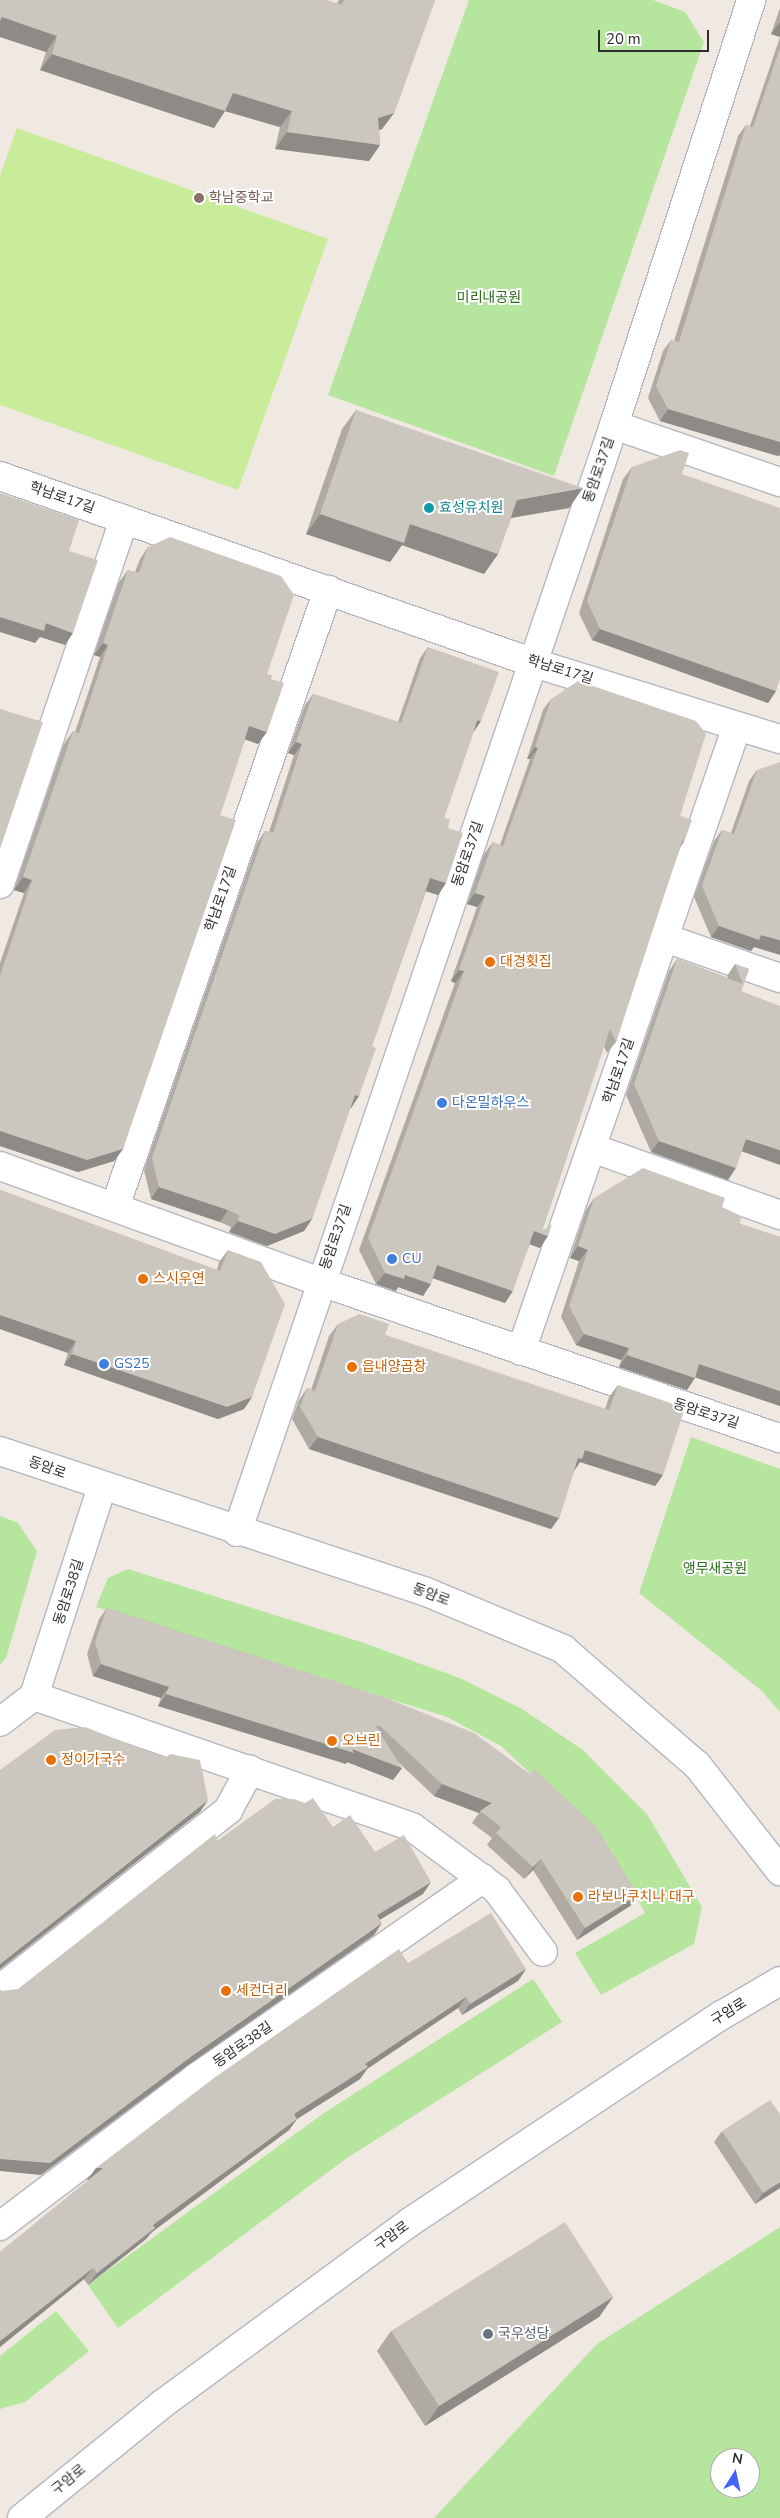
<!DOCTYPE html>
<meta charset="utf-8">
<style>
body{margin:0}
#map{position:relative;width:780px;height:2518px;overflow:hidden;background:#efe9e1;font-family:"Nunito Sans","Noto Sans KR",sans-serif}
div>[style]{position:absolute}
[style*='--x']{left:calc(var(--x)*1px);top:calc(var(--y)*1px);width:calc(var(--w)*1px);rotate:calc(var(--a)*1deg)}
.green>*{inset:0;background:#b6e59e}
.pitch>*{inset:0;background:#c9ec9a}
.roads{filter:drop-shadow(1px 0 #b4b7c1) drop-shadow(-1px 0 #b4b7c1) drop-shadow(0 1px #b4b7c1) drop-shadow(0 -1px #b4b7c1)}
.minor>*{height:28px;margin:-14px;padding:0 14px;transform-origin:14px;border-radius:14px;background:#fff}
.secondary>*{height:28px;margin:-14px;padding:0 14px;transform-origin:14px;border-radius:14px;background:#fff}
.wall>*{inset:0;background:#afaba4}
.shaded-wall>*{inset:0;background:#8e8b86}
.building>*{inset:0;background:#cbc7bf}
.dots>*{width:14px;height:14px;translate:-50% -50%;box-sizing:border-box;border:2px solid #fff;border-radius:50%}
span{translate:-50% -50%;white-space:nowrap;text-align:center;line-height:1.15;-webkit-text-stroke:4px #fff;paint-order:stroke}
.education-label{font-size:14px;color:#785e54}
.left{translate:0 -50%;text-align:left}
.park-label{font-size:14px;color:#2c6e1b}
.street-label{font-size:14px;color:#2e2e2e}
.culture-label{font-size:14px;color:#0d838f}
.food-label{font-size:14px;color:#c56008}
.shop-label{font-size:14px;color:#366cbe}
.worship-label{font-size:14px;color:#5b616d}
.north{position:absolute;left:710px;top:2448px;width:50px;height:50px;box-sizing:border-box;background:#fff;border:1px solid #ababab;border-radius:50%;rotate:10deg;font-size:14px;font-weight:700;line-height:20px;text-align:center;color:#2e2e2e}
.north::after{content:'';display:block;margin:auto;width:18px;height:22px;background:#4264fb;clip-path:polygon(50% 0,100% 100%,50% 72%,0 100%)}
.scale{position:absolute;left:598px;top:30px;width:111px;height:22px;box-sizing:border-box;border:2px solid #2e2e2e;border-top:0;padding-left:6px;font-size:15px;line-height:18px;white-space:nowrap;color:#2e2e2e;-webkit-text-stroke:4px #fff;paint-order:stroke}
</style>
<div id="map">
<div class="green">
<i style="clip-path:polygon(469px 0,653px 0,685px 12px,704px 42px,554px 476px,328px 395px)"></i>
<i style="clip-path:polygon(691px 1437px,780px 1469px,780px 1712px,762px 1691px,639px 1593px)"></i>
<i style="clip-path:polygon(0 1516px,18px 1523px,37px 1551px,6px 1658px,0 1665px)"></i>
<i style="clip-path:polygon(128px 1569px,364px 1643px,462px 1679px,522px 1709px,583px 1750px,647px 1814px,702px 1907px,694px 1944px,601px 1995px,575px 1953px,645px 1913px,611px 1850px,501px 1746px,447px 1717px,96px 1607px,108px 1578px)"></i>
<i style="clip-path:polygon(533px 1979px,562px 2022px,347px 2158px,118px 2328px,88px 2285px,324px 2113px)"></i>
<i style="clip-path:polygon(evenodd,780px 2227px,780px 2518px,434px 2518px,597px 2344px,780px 2227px,720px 2458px,750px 2458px,750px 2488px,720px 2488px,720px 2458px)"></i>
<i style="clip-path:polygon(56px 2311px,89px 2351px,25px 2402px,0 2409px,0 2356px)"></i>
</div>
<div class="pitch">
<i style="clip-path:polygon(17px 128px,328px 239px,238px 490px,0 405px,0 176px)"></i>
</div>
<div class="roads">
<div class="minor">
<i style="--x:614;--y:425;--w:176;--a:19"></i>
<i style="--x:0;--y:476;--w:566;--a:19.3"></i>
<i style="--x:534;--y:663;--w:257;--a:17.2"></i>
<i style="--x:0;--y:884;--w:385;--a:-71.2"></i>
<i style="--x:665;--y:938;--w:122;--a:19.2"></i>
<i style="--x:592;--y:1148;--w:200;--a:19.6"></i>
<i style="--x:0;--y:1166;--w:341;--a:19.9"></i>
<i style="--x:321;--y:1282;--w:485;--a:18.8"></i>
<i style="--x:115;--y:1207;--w:653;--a:-70.95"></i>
<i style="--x:521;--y:1351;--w:661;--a:-70.93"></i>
<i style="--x:237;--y:1532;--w:1169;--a:-71.19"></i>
<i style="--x:614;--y:425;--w:447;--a:-72.1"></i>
<i style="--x:34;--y:1696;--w:400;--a:19.1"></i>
<i style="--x:412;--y:1827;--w:106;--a:36.5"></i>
<i style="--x:497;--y:1890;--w:77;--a:53.4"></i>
<i style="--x:0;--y:1722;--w:43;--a:-37.4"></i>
<i style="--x:34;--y:1696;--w:220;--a:-72"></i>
<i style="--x:0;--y:1989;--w:290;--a:-38.1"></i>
<i style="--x:228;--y:1810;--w:46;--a:-61.2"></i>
<i style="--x:0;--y:2226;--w:247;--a:-37.1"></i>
<i style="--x:197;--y:2077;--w:348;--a:-34.8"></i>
</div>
<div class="secondary">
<i style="--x:0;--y:1451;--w:447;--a:18.3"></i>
<i style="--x:424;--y:1591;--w:151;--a:22.6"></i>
<i style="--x:563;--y:1649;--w:177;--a:40.9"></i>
<i style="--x:697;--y:1765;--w:135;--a:51.9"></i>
<i style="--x:22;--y:2518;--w:179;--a:-39.1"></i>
<i style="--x:161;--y:2405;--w:309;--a:-36.3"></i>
<i style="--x:410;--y:2222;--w:374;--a:-33.6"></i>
<i style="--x:722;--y:2015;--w:67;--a:-30.4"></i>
</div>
</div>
<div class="wall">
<i style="clip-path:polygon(0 0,337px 3px,339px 0,435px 0,394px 113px,382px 129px,379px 130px,380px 145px,369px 161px,275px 149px,280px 127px,225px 111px,214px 128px,40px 70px,46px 52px,0 37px)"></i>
<i style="clip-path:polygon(780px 8px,780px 455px,778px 456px,660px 421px,648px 398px,663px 351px,671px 340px,674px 341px,738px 136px,746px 125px,750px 126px,780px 37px,771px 34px)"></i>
<i style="clip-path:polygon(356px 410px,569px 508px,511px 518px,498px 554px,484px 574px,402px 545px,390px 562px,306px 534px,342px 429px)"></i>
<i style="clip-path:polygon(632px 467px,682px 474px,776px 691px,768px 703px,592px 640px,579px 613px,623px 479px)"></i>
<i style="clip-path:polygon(148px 547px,267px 674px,271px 679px,258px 744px,245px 739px,220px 815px,123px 1149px,114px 1161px,78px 1172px,0 1146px,0 963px,24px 893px,14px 890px,64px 744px,73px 731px,75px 732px,100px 657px,94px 655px,119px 582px,128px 570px,135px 572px,140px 559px)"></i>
<i style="clip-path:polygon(428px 647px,473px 733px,444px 818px,448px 828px,446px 883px,438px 895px,426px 891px,372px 1046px,359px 1096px,351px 1108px,350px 1108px,312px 1219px,304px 1231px,267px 1246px,229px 1232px,231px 1227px,220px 1222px,151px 1199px,144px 1170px,257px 843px,265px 831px,269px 832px,294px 755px,288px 753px,305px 705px,313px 694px,398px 722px,420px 658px)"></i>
<i style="clip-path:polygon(551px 699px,680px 816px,684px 842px,678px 851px,616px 1042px,607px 1053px,604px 1046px,542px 1231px,540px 1248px,530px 1244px,505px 1303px,433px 1278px,423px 1296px,398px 1287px,396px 1291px,376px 1284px,359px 1250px,455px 983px,451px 981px,477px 907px,467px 904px,484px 854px,493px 842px,500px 845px,530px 759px,527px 759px,543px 710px)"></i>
<i style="clip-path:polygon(757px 770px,754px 947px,751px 951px,711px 937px,694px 897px,714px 841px,722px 830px,731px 833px,749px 781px)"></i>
<i style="clip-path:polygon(677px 959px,728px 978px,727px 976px,735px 964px,749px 969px,741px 991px,742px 1151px,728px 1180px,651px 1152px,626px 1095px,669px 971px)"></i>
<i style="clip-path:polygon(0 1190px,217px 1270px,219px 1262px,228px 1250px,252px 1397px,244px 1409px,218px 1419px,64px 1365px,68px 1353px,0 1329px)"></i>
<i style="clip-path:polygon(594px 1198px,722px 1207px,740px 1224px,780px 1237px,780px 1406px,695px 1377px,687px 1390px,619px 1367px,621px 1360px,576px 1345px,561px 1317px,579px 1261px,570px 1258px,586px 1210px)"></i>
<i style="clip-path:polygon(338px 1324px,385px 1335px,605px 1409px,609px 1397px,618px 1385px,663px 1475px,655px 1486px,580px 1462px,574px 1471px,559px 1518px,551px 1529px,309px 1449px,292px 1419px,299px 1400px,307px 1388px,311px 1390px,329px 1336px)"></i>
<i style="clip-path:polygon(107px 1608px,391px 1700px,638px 1895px,630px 1906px,577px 1940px,533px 1870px,524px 1879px,487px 1845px,492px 1838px,472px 1823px,479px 1813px,434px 1796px,397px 1761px,402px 1768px,393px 1780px,347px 1762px,346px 1764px,158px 1706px,161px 1698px,93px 1676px,87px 1654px,99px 1619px)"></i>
<i style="clip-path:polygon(408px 1963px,526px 1969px,518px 1981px,462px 2015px,458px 2008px,367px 2069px,360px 2079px,297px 2119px,289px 2130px,152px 2232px,146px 2239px,88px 2285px,84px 2279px,0 2347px,0 2252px,89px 2180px,87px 2180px)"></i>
<i style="clip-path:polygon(722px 2131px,780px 2188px,755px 2204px,714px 2142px)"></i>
<i style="clip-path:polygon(613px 2297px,599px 2317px,425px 2426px,377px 2351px,391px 2331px)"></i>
</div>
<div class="shaded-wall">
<i style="clip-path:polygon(2px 17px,57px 36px,46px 52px,0 37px,0 19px)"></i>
<i style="clip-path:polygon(780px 22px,780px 37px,771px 34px)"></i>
<i style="clip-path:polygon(52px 54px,225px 111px,214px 128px,40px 70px)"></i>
<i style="clip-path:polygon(233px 93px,292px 111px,280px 127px,221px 110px)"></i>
<i style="clip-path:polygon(394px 113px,382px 129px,367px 134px,378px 118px)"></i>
<i style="clip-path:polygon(287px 132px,380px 145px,369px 161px,275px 149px)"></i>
<i style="clip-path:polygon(668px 409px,780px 442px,780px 455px,778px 456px,660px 421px)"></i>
<i style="clip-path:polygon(583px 488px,569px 508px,504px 519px,517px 500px)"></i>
<i style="clip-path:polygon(320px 514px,410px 524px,498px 554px,484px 574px,402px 545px,390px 562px,306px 534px)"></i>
<i style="clip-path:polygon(0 617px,46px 623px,73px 633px,65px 645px,40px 637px,35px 643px,0 632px)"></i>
<i style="clip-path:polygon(600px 629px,776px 691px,768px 703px,592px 640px)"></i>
<i style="clip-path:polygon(103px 643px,108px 645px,100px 657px,94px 655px)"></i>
<i style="clip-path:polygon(477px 720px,481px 721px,473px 733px)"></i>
<i style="clip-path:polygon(249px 726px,267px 732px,258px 744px,241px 738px)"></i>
<i style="clip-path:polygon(296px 742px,302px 744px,294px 755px,288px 753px)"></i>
<i style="clip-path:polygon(535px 747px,538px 748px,530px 759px,527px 759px)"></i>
<i style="clip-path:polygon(23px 877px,32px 880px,24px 893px,14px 890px)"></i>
<i style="clip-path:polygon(430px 878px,446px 883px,438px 895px,422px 890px)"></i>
<i style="clip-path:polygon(475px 893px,485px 896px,477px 907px,467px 904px)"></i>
<i style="clip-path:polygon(719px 926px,761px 935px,780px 940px,780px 955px,754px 947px,751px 951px,711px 937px)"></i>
<i style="clip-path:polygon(459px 970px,464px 971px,455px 983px,451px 981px)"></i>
<i style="clip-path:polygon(355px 1095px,359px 1096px,351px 1108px,346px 1106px)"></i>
<i style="clip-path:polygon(0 1131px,123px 1149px,114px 1161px,78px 1172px,0 1146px)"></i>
<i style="clip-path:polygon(746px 1139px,780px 1150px,780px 1165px,738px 1150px)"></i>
<i style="clip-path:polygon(659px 1141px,736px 1168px,728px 1180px,651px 1152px)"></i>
<i style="clip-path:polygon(159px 1187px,228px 1210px,220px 1222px,151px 1199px)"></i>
<i style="clip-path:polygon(312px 1219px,304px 1231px,267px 1246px,229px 1232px,238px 1221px)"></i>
<i style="clip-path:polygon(534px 1231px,548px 1236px,540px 1248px,526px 1243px)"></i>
<i style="clip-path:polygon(578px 1246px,588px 1250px,579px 1261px,570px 1258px)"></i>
<i style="clip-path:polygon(437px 1265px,513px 1291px,505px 1303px,429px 1277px)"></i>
<i style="clip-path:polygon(385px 1273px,405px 1275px,431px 1284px,423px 1296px,398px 1287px,396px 1291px,376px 1284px)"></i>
<i style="clip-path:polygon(0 1315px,76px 1341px,68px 1353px,0 1329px)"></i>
<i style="clip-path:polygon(584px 1334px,629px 1348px,621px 1360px,576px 1345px)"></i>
<i style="clip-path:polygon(72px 1354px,252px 1397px,244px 1409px,218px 1419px,64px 1365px)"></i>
<i style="clip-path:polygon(627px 1355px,695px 1378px,687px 1390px,619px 1367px)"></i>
<i style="clip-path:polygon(699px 1364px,780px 1391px,780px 1406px,691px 1376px)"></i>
<i style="clip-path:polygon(318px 1437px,559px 1518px,551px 1529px,309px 1449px)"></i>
<i style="clip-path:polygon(585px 1450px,663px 1475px,655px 1486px,580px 1462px,574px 1471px,578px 1458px)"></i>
<i style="clip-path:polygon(101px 1664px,169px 1687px,161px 1698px,93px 1676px)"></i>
<i style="clip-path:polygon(166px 1694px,352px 1749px,402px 1768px,393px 1780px,347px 1762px,346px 1764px,158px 1706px)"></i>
<i style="clip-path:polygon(442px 1784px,492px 1803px,480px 1811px,479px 1813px,434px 1796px)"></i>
<i style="clip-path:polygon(208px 1800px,200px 1812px,0 1969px,0 1964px)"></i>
<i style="clip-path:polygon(541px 1859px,533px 1870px,524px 1879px,533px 1867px)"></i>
<i style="clip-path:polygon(431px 1882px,423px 1894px,368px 1927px,377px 1915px)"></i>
<i style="clip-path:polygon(638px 1895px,630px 1906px,577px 1940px,585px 1928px)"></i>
<i style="clip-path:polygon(382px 1923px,374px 1935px,188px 2065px,41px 2175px,0 2171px,0 2159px,196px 2053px)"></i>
<i style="clip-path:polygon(526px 1969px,518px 1981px,462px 2015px,470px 2004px)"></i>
<i style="clip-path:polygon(466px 1997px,458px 2008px,367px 2069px,360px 2079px,297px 2119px,289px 2130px,152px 2232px,146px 2239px,88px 2285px,97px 2273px,153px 2225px,294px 2114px,365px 2064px)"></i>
<i style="clip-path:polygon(96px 2168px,103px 2168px,95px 2180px,87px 2180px)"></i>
<i style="clip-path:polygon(780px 2182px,780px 2188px,755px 2204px,763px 2193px)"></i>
<i style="clip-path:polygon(93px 2268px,84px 2279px,0 2347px,0 2341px)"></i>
<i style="clip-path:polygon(613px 2297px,599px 2317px,425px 2426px,439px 2406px)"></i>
</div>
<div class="building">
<i style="clip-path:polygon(0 0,327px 0,342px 5px,344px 0,435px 0,394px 113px,378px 118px,380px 145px,287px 132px,292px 111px,233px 93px,225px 111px,52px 54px,57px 36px,2px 17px,0 21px)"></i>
<i style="clip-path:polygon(780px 48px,780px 442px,668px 409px,656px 386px,671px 340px,679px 342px,746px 125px,753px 127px)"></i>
<i style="clip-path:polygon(356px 410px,583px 488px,517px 500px,498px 554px,410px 524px,404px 543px,320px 514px)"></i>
<i style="clip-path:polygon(680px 450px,689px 453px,682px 474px,780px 508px,780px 679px,776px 691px,600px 629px,587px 601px,632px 467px)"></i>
<i style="clip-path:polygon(0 493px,79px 520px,69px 551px,98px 560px,73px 633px,46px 623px,44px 631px,0 617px)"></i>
<i style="clip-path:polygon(170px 537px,281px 576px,294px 595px,267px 674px,272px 675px,271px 679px,284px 683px,267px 732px,249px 726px,220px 815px,236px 820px,123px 1149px,87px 1160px,0 1131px,0 976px,32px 880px,23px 877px,73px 731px,79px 733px,108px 645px,103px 643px,128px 570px,139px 573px,148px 547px)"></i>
<i style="clip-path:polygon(428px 647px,499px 672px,481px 721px,477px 720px,444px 818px,450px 819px,448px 828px,463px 833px,446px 883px,430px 878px,372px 1046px,376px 1048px,359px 1096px,355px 1095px,312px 1219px,275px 1234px,238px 1221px,239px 1215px,228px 1210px,159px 1187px,152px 1158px,265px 831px,273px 833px,302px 744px,296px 742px,313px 694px,401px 723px)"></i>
<i style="clip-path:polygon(578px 681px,696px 721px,706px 734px,680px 816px,692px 820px,684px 842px,683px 838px,616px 1042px,610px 1029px,542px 1231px,552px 1224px,548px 1236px,534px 1231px,513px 1291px,437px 1265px,431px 1284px,405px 1275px,404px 1279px,385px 1273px,368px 1238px,464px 971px,459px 970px,485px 896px,475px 893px,493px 842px,503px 846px,538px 748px,535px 747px,551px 699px)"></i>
<i style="clip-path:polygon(0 709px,43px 722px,0 849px)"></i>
<i style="clip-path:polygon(780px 762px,780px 940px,761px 935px,759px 940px,719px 926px,702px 886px,722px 830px,734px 834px,757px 770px)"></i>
<i style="clip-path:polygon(677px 959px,743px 984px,735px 964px,749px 969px,741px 991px,780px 1006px,780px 1150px,746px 1139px,736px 1168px,659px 1141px,634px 1084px)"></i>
<i style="clip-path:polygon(643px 1168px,725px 1198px,722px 1207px,741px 1216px,740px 1224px,780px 1237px,780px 1391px,699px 1364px,695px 1378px,627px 1355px,629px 1348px,584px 1334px,569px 1306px,588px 1250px,578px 1246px,594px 1198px)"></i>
<i style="clip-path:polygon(0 1190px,220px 1271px,228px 1250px,261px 1262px,285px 1304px,252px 1397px,227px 1407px,72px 1354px,76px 1341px,0 1315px)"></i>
<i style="clip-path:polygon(359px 1314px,389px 1324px,385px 1335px,609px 1410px,618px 1385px,685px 1408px,663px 1475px,585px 1450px,582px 1459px,578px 1458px,559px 1518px,318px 1437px,300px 1407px,307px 1388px,315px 1391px,338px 1324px)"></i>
<i style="clip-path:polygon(107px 1608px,391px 1700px,474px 1733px,530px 1774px,534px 1769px,596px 1826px,638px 1895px,585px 1928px,541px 1859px,533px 1867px,496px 1833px,501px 1827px,480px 1811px,492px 1803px,442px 1784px,379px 1725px,376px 1727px,402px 1768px,352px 1749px,354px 1753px,166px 1694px,169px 1687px,101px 1664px,95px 1642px)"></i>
<i style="clip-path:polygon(85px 1727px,165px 1758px,170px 1754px,200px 1760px,208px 1800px,0 1964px,0 1770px,55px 1730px)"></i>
<i style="clip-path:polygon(313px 1798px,333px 1827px,350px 1815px,375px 1852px,404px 1835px,431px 1882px,377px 1915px,382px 1923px,196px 2053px,50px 2163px,0 2159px,0 1989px,2px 1991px,18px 1989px,215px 1834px,217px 1841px,275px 1799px,294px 1799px,305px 1803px)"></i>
<i style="clip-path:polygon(491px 1913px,526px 1969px,470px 2004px,466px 1997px,365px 2064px,368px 2067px,294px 2114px,297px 2119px,153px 2225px,155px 2228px,97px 2273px,93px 2268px,0 2341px,0 2252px,103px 2168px,96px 2168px,214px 2078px,399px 1949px,408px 1963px)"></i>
<i style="clip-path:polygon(770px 2100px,780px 2114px,780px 2182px,763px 2193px,722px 2131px)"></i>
<i style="clip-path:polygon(565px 2222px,613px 2297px,439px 2406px,391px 2331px)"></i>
</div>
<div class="dots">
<i style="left:199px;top:198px;background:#8d6e63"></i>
<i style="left:429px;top:508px;background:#0f9aa8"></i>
<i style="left:490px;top:962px;background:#e8710a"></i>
<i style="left:442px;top:1103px;background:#3f7fe0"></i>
<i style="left:392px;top:1259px;background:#3f7fe0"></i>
<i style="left:143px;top:1279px;background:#e8710a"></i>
<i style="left:104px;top:1364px;background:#3f7fe0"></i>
<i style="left:352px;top:1367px;background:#e8710a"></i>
<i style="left:332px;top:1741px;background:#e8710a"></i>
<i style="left:51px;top:1760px;background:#e8710a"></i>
<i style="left:578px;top:1897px;background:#e8710a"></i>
<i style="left:226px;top:1991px;background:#e8710a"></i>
<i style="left:488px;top:2334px;background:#6b7280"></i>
</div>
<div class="education-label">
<span class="left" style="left:209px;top:198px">학남중학교</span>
</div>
<div class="park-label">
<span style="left:489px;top:298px">미리내공원</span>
<span style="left:715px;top:1569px">앵무새공원</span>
</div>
<div class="street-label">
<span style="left:599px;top:470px;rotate:-71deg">동암로37길</span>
<span style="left:62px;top:498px;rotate:19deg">학남로17길</span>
<span style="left:560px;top:670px;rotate:17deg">학남로17길</span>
<span style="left:468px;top:854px;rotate:-71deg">동암로37길</span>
<span style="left:221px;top:899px;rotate:-71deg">학남로17길</span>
<span style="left:619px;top:1071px;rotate:-71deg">학남로17길</span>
<span style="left:336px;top:1237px;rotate:-71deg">동암로37길</span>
<span style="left:706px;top:1414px;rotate:18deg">동암로37길</span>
<span style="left:47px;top:1468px;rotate:20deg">동암로</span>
<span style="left:69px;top:1592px;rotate:-72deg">동암로38길</span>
<span style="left:431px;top:1595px;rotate:21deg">동암로</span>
<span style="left:729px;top:2012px;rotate:-32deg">구암로</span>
<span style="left:243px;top:2045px;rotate:-35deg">동암로38길</span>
<span style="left:392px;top:2236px;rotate:-36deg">구암로</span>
<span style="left:69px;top:2480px;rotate:-39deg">구암로</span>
</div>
<div class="culture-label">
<span class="left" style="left:439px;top:508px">효성유치원</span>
</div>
<div class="food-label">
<span class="left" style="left:500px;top:962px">대경횟집</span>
<span class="left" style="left:153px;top:1279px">스시우연</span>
<span class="left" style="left:362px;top:1367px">읍내양곱창</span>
<span class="left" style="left:342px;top:1741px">오브린</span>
<span class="left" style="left:61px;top:1760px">정이가국수</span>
<span class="left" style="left:588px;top:1897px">라보나쿠치나 대구</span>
<span class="left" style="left:236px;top:1991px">세컨더리</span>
</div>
<div class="shop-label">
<span class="left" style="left:452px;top:1103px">다온밀하우스</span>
<span class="left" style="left:402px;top:1259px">CU</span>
<span class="left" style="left:114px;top:1364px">GS25</span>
</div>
<div class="worship-label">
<span class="left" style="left:498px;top:2334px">국우성당</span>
</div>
<div class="north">N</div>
<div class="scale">20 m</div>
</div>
